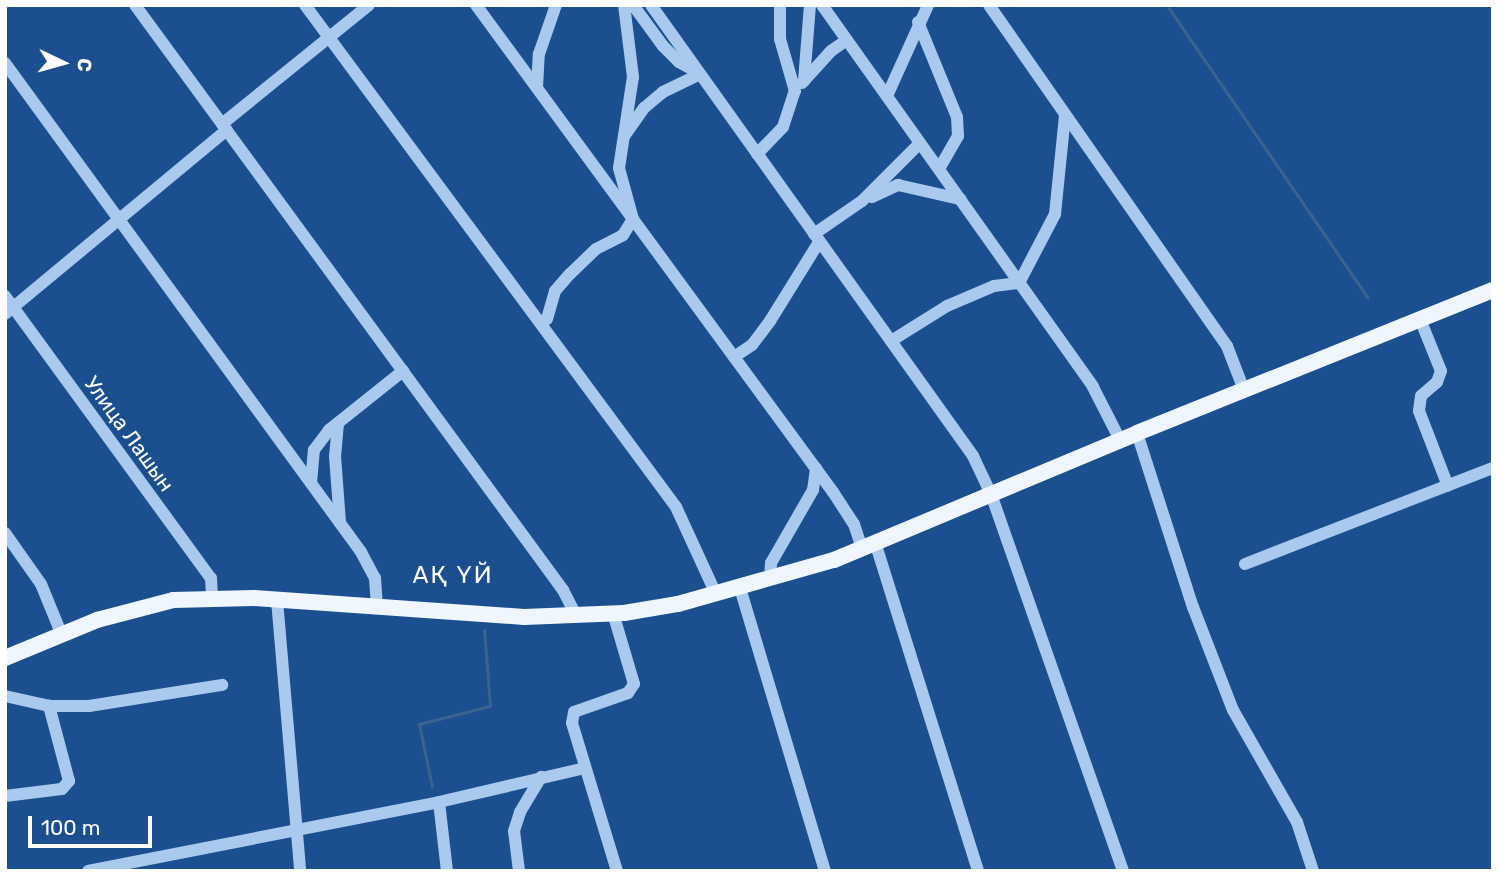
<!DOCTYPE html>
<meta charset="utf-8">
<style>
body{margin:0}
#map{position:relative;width:1498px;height:876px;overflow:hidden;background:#1b4f8f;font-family:Rubik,sans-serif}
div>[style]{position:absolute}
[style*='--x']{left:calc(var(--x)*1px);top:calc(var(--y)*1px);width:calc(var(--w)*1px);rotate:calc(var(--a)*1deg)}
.stream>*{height:2.5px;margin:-1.25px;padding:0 1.25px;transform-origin:1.25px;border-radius:1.25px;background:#3c6290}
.minor>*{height:12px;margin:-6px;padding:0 6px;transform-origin:6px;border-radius:6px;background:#a9c9ee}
.major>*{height:16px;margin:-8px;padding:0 8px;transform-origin:8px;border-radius:8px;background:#f0f6ff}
span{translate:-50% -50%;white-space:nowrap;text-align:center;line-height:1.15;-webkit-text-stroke:6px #1b4f8f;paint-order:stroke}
.street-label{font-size:21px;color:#fff}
.quarter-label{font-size:24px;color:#fff;letter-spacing:2px}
.frame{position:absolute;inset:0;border:7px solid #fff;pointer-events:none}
.north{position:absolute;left:28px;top:28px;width:70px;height:70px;-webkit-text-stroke:5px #1b4f8f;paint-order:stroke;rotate:95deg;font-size:19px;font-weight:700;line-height:28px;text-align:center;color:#fff}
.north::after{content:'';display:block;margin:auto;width:24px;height:32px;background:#fff;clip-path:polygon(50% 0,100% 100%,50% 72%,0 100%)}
.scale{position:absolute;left:28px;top:816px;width:124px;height:32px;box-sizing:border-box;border:4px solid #fff;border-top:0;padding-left:9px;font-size:21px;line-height:24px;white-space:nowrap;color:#fff;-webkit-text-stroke:5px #1b4f8f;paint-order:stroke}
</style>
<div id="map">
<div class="stream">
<i style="--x:1167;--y:5;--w:355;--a:55.5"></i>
<i style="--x:432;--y:787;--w:64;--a:-101.7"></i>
<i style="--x:419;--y:724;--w:73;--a:-14.2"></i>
<i style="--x:490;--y:706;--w:76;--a:-94.5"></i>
</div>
<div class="minor">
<i style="--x:135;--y:5;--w:725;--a:53.81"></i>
<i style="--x:563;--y:590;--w:29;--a:63"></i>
<i style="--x:305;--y:5;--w:624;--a:53.53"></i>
<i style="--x:676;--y:507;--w:96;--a:65.3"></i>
<i style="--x:476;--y:5;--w:604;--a:53.76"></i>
<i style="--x:833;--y:492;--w:38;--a:57"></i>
<i style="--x:854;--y:524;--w:25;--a:72"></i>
<i style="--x:633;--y:5;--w:51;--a:53.8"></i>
<i style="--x:663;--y:46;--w:23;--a:45"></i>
<i style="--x:679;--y:62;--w:21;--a:29"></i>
<i style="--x:651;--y:5;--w:554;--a:54.47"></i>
<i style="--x:973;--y:456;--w:42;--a:64.7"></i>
<i style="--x:991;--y:494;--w:399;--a:70.7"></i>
<i style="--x:822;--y:5;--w:468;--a:54.6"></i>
<i style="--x:1093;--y:387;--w:59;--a:63"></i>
<i style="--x:989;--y:5;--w:416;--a:55.1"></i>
<i style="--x:1227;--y:346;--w:47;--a:68.9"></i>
<i style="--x:918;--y:22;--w:103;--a:67.7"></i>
<i style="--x:957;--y:117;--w:19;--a:87"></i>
<i style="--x:958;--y:136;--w:38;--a:120"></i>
<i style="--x:5;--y:63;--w:605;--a:53.94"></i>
<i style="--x:361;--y:552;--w:30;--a:62"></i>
<i style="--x:375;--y:578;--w:29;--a:86"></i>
<i style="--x:804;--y:81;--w:76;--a:-85.5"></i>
<i style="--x:802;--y:83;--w:43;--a:-47.8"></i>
<i style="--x:831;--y:51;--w:19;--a:-35"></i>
<i style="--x:537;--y:88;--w:34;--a:-87"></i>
<i style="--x:539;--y:54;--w:52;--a:-70.9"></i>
<i style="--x:887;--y:96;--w:100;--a:-65.7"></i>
<i style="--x:222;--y:124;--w:189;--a:-39"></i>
<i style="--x:625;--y:135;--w:33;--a:-55"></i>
<i style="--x:644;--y:108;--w:25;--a:-40"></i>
<i style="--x:663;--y:92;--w:41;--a:-25.9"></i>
<i style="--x:757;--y:154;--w:37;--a:-46"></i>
<i style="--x:783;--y:127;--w:38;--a:-72"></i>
<i style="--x:795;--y:91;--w:54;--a:-106.1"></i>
<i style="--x:780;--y:39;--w:34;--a:-90"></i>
<i style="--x:872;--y:197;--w:29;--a:-25"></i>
<i style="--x:898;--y:185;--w:64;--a:12.7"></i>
<i style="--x:814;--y:234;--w:58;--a:-34.5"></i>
<i style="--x:862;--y:201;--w:81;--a:-45"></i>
<i style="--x:5;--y:296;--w:349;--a:53.9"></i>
<i style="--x:211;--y:578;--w:20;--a:87"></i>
<i style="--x:5;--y:314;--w:288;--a:-39.7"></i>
<i style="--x:547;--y:319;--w:29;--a:-74"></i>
<i style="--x:555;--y:291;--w:23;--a:-49"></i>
<i style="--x:570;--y:274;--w:36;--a:-44"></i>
<i style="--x:596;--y:249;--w:30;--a:-27"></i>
<i style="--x:623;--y:235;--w:19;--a:-58"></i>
<i style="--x:633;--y:219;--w:53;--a:-105.4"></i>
<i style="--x:619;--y:168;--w:92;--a:-81.3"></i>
<i style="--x:633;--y:77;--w:73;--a:-97.1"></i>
<i style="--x:1420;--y:319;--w:56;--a:68"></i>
<i style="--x:1441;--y:371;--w:12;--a:110"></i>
<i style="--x:1437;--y:382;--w:21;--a:139"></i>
<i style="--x:1421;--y:396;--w:15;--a:98"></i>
<i style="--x:1419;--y:411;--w:80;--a:68.9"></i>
<i style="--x:891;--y:341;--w:66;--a:-32"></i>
<i style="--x:947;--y:306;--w:51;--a:-23.1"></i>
<i style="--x:994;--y:286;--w:25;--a:-7"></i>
<i style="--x:1019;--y:283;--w:78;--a:-62.4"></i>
<i style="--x:1055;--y:214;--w:100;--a:-84.2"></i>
<i style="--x:734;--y:357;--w:22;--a:-34"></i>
<i style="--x:752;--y:345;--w:30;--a:-53"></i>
<i style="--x:770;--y:321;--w:93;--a:-58.2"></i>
<i style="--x:338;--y:423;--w:33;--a:95"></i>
<i style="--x:335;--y:456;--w:67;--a:85.7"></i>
<i style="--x:1137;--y:433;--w:183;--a:72.2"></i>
<i style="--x:1193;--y:607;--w:110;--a:68.8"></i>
<i style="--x:1233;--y:710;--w:129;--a:60.3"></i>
<i style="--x:1297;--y:822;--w:52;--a:71.9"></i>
<i style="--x:311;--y:483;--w:33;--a:-85"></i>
<i style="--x:314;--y:450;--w:25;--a:-53"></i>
<i style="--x:329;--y:430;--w:95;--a:-38.6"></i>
<i style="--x:5;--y:533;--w:62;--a:54.8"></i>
<i style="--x:41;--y:584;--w:53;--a:67.8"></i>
<i style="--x:875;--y:542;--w:345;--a:72.6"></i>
<i style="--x:1245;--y:564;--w:266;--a:-21.2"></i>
<i style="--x:770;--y:578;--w:15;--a:-86"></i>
<i style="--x:771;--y:563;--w:84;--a:-60.1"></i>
<i style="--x:813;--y:490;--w:22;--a:-82"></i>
<i style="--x:740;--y:588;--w:295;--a:73.3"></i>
<i style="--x:277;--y:600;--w:272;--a:85.1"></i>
<i style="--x:613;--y:613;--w:74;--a:73.5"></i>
<i style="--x:634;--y:684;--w:11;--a:124"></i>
<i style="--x:628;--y:693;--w:57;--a:160.6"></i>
<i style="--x:574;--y:712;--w:11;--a:100"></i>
<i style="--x:572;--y:723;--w:155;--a:73.1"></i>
<i style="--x:5;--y:696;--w:45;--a:12.8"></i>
<i style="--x:49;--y:706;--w:40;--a:0"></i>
<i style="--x:89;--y:706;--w:135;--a:-9"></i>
<i style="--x:5;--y:796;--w:57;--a:-7"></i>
<i style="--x:62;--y:789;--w:11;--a:-49"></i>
<i style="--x:69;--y:781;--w:78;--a:-104.9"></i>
<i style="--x:439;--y:802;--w:69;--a:83.4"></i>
<i style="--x:88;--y:871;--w:358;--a:-11.1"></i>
<i style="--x:439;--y:802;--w:150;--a:-13.1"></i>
<i style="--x:519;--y:871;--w:40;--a:-97.1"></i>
<i style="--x:514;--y:831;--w:20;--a:-72"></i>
<i style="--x:520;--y:812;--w:41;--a:-59"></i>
</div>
<div class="major">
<i style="--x:5;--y:658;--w:100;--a:-22.4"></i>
<i style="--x:97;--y:620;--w:79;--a:-14.7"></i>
<i style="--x:173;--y:600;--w:81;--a:-1.4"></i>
<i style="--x:254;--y:598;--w:271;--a:4"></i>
<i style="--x:524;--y:617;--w:100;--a:-2.3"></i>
<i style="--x:624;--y:613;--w:55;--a:-9.5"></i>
<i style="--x:678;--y:604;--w:162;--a:-15.8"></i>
<i style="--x:834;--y:560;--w:329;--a:-22.7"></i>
<i style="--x:1137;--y:433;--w:384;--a:-21.9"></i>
</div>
<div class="street-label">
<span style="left:129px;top:434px;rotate:54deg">Улица Лашын</span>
</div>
<div class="quarter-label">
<span style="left:453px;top:576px">АҚ ҮЙ</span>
</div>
<div class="frame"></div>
<div class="north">С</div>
<div class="scale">100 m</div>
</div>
